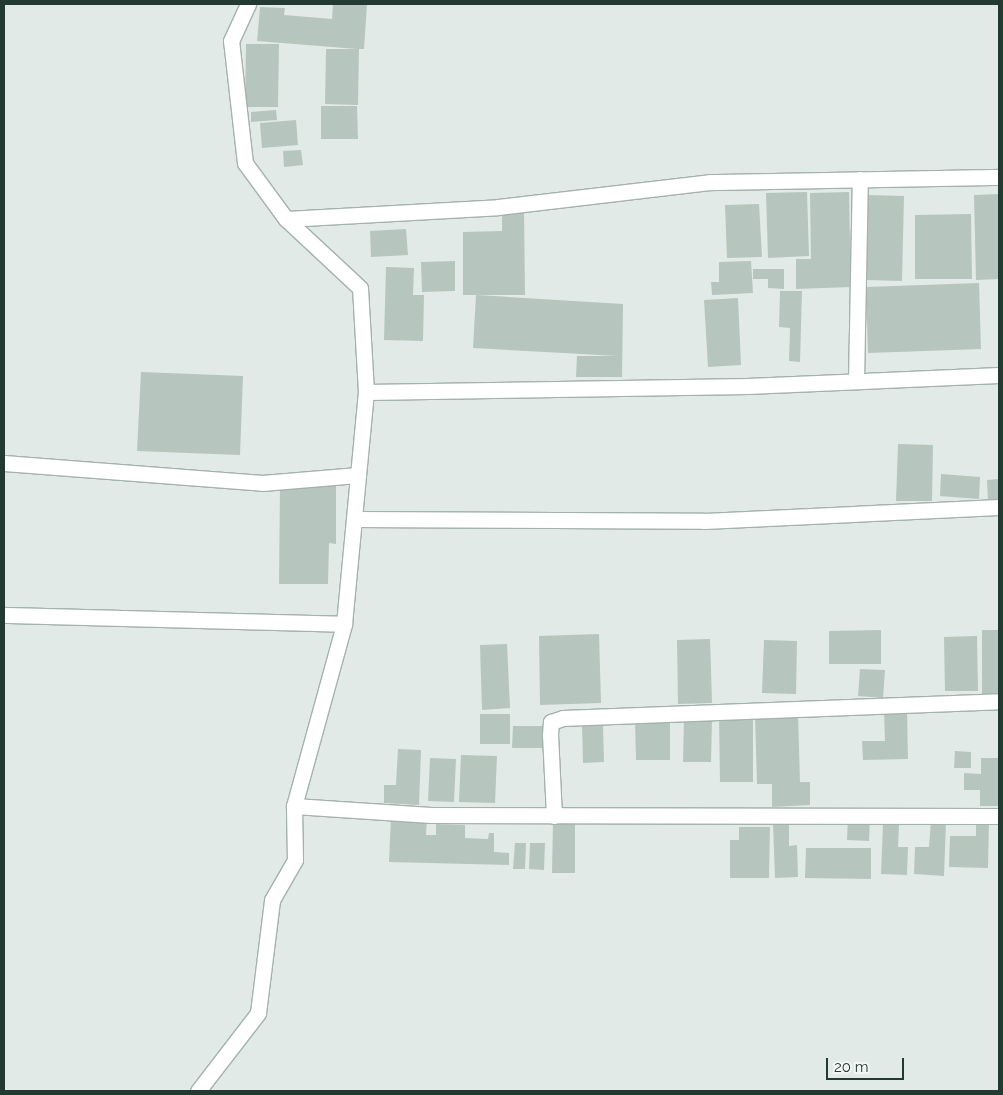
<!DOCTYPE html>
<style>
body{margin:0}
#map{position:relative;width:1003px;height:1095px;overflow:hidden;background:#e1eae6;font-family:Raleway,sans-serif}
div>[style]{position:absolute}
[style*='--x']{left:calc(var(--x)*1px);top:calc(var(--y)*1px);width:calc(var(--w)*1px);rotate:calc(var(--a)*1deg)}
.building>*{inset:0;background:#b7c5bf}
.roads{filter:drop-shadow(1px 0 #a4b2ac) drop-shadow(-1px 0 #a4b2ac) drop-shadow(0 1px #a4b2ac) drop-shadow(0 -1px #a4b2ac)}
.minor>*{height:15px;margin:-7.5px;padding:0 7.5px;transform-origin:7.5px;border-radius:7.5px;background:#fff}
span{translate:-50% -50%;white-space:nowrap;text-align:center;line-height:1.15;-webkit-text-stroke:5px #f1f7f4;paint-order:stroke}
.frame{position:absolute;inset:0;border:5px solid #233a32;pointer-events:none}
.scale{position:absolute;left:826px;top:1058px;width:78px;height:22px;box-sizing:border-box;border:2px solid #233a32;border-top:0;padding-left:6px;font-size:15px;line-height:18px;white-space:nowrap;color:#233a32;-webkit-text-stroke:4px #f1f7f4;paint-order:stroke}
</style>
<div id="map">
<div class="building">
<i style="clip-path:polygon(333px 4px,367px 4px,364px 49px,359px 49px,358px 105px,325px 104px,326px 49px,357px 49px,257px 41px,260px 7px,285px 8px,284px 15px,332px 19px)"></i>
<i style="clip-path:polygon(246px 44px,279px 44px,278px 107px,245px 107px)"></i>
<i style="clip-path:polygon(321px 106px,357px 106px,358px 139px,321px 139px)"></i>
<i style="clip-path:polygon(276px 110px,277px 120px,251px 122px,251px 112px)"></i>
<i style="clip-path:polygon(296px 120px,298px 145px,262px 148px,260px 123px)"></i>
<i style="clip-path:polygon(301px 150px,303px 165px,284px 167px,283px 151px)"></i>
<i style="clip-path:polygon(807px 192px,809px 256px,768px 258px,766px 193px)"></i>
<i style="clip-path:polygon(849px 192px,851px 287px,796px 289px,796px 259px,811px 259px,810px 193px)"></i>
<i style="clip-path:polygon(999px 194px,999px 279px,976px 280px,974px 195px)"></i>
<i style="clip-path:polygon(866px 195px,904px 196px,902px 281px,865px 280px)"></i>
<i style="clip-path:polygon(759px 204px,762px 257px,727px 258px,725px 205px)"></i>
<i style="clip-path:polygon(502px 210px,524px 210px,525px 295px,463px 295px,463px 232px,502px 231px)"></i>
<i style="clip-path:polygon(971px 214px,972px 279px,915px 279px,915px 215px)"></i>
<i style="clip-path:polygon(406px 229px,408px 255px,371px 257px,370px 231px)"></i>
<i style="clip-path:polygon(455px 261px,455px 291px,422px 292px,421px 262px)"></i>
<i style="clip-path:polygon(751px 261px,753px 293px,712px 295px,711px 282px,719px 282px,719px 262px)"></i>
<i style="clip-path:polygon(386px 267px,414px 268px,413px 295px,424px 295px,423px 341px,384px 340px)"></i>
<i style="clip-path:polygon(753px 269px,784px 269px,784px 289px,768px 288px,768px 279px,753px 279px)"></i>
<i style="clip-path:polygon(979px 283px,981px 349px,868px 353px,866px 287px)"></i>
<i style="clip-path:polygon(780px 291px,802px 291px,800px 362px,789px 361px,790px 328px,779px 327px)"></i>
<i style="clip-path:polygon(476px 295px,623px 304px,622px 377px,576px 377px,577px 356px,618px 356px,473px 348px)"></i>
<i style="clip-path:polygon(738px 298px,741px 365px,708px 367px,704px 300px)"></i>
<i style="clip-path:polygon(141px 372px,243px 376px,240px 455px,137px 451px)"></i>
<i style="clip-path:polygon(898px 444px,933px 445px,932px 501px,896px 501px)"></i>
<i style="clip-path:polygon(941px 474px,980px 477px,979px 499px,940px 496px)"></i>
<i style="clip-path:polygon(999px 479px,999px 500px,988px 501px,987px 480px)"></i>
<i style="clip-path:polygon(280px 484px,336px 484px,336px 544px,329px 543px,328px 584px,279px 584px)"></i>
<i style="clip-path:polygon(881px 630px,881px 664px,829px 664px,829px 631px)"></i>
<i style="clip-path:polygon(982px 630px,999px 630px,999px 695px,982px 695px)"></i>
<i style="clip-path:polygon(599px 634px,601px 703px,540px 705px,539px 636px)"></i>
<i style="clip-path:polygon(977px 636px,978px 691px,945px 691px,944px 637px)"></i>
<i style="clip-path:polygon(710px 639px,712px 703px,678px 704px,677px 640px)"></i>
<i style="clip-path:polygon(764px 640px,797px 641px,796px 694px,762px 693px)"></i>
<i style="clip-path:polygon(507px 644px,510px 708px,482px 710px,480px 645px)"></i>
<i style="clip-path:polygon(860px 669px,885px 670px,883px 698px,858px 696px)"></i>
<i style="clip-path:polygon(907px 710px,908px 759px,863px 760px,862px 741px,885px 741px,884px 711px)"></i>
<i style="clip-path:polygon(480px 714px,510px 714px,510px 744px,480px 744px)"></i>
<i style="clip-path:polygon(798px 714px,800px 782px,810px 782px,810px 805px,772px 807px,772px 784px,757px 784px,755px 715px)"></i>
<i style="clip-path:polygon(719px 715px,753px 715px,753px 782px,720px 782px)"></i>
<i style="clip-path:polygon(684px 717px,712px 718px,711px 762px,683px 762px)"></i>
<i style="clip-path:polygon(635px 721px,670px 721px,670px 760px,636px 760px)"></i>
<i style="clip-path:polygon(582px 725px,603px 725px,604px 762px,583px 763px)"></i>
<i style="clip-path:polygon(513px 726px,544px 726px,544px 748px,512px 748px)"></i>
<i style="clip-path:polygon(398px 749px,421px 750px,419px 805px,384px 803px,384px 785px,396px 785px)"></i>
<i style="clip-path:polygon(955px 751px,971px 752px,971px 768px,954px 768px)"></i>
<i style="clip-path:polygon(461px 755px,497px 756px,495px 803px,459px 802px)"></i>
<i style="clip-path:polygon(430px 758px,456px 759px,454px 802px,428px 801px)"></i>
<i style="clip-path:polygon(981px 758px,999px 758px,999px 806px,980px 806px,980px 790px,964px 790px,964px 773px,981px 774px)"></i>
<i style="clip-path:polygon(391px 817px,427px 819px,426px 835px,436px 835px,436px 824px,465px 825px,465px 838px,488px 839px,489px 833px,494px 833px,494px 852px,509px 853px,509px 865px,389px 862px)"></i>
<i style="clip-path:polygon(848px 817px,870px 818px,869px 841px,847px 840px)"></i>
<i style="clip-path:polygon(931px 821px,946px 822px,944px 876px,914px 874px,915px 847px,929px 847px)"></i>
<i style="clip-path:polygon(976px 821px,989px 821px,988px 868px,949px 867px,950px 836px,976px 836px)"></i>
<i style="clip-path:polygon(553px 823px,575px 823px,575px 873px,552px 873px)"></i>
<i style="clip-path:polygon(789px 823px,789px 846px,797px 845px,798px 877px,775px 878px,773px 824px)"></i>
<i style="clip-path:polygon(883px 823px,899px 824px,898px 847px,908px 847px,907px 875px,881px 874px)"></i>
<i style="clip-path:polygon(739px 827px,770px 827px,769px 878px,730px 878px,730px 840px,739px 840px)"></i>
<i style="clip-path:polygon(515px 843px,526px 843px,525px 869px,513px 869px)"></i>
<i style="clip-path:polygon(530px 843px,545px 843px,544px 870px,529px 869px)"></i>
<i style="clip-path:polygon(806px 848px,871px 848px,871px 879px,805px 878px)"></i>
</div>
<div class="roads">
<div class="minor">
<i style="--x:286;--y:219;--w:212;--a:-3.2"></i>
<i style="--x:498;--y:207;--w:213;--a:-6.7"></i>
<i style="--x:710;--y:182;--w:289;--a:-1"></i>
<i style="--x:856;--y:381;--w:202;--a:-88.9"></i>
<i style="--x:366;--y:392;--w:381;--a:-0.9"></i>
<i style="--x:747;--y:386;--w:252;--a:-2.5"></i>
<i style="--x:4;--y:463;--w:259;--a:4.4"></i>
<i style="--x:262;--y:483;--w:96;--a:-4.8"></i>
<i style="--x:355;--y:519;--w:349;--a:0.3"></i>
<i style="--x:704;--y:521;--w:295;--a:-2.7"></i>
<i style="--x:4;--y:615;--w:340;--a:1.5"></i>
<i style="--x:294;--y:806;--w:137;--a:3.8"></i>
<i style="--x:431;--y:815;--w:568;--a:0.1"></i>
<i style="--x:554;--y:816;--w:81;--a:-92.8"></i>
<i style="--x:550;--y:735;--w:13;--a:-86"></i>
<i style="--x:551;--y:722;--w:13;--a:-18"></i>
<i style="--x:563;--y:718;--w:436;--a:-2.2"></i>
<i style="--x:198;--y:1091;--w:98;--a:-52.4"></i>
<i style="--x:258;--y:1013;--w:114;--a:-82.9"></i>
<i style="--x:272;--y:900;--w:46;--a:-60.1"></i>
<i style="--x:295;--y:860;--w:54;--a:-91.1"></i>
<i style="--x:294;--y:806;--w:189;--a:-74.6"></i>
<i style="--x:344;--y:624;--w:233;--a:-84.6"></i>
<i style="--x:366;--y:392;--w:104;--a:-93.3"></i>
<i style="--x:360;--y:288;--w:101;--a:-137"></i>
<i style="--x:286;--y:219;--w:69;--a:-126.2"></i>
<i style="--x:245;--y:163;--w:123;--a:-96.5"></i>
<i style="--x:231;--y:41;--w:41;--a:-65.3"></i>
</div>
</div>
<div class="frame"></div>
<div class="scale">20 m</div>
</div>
